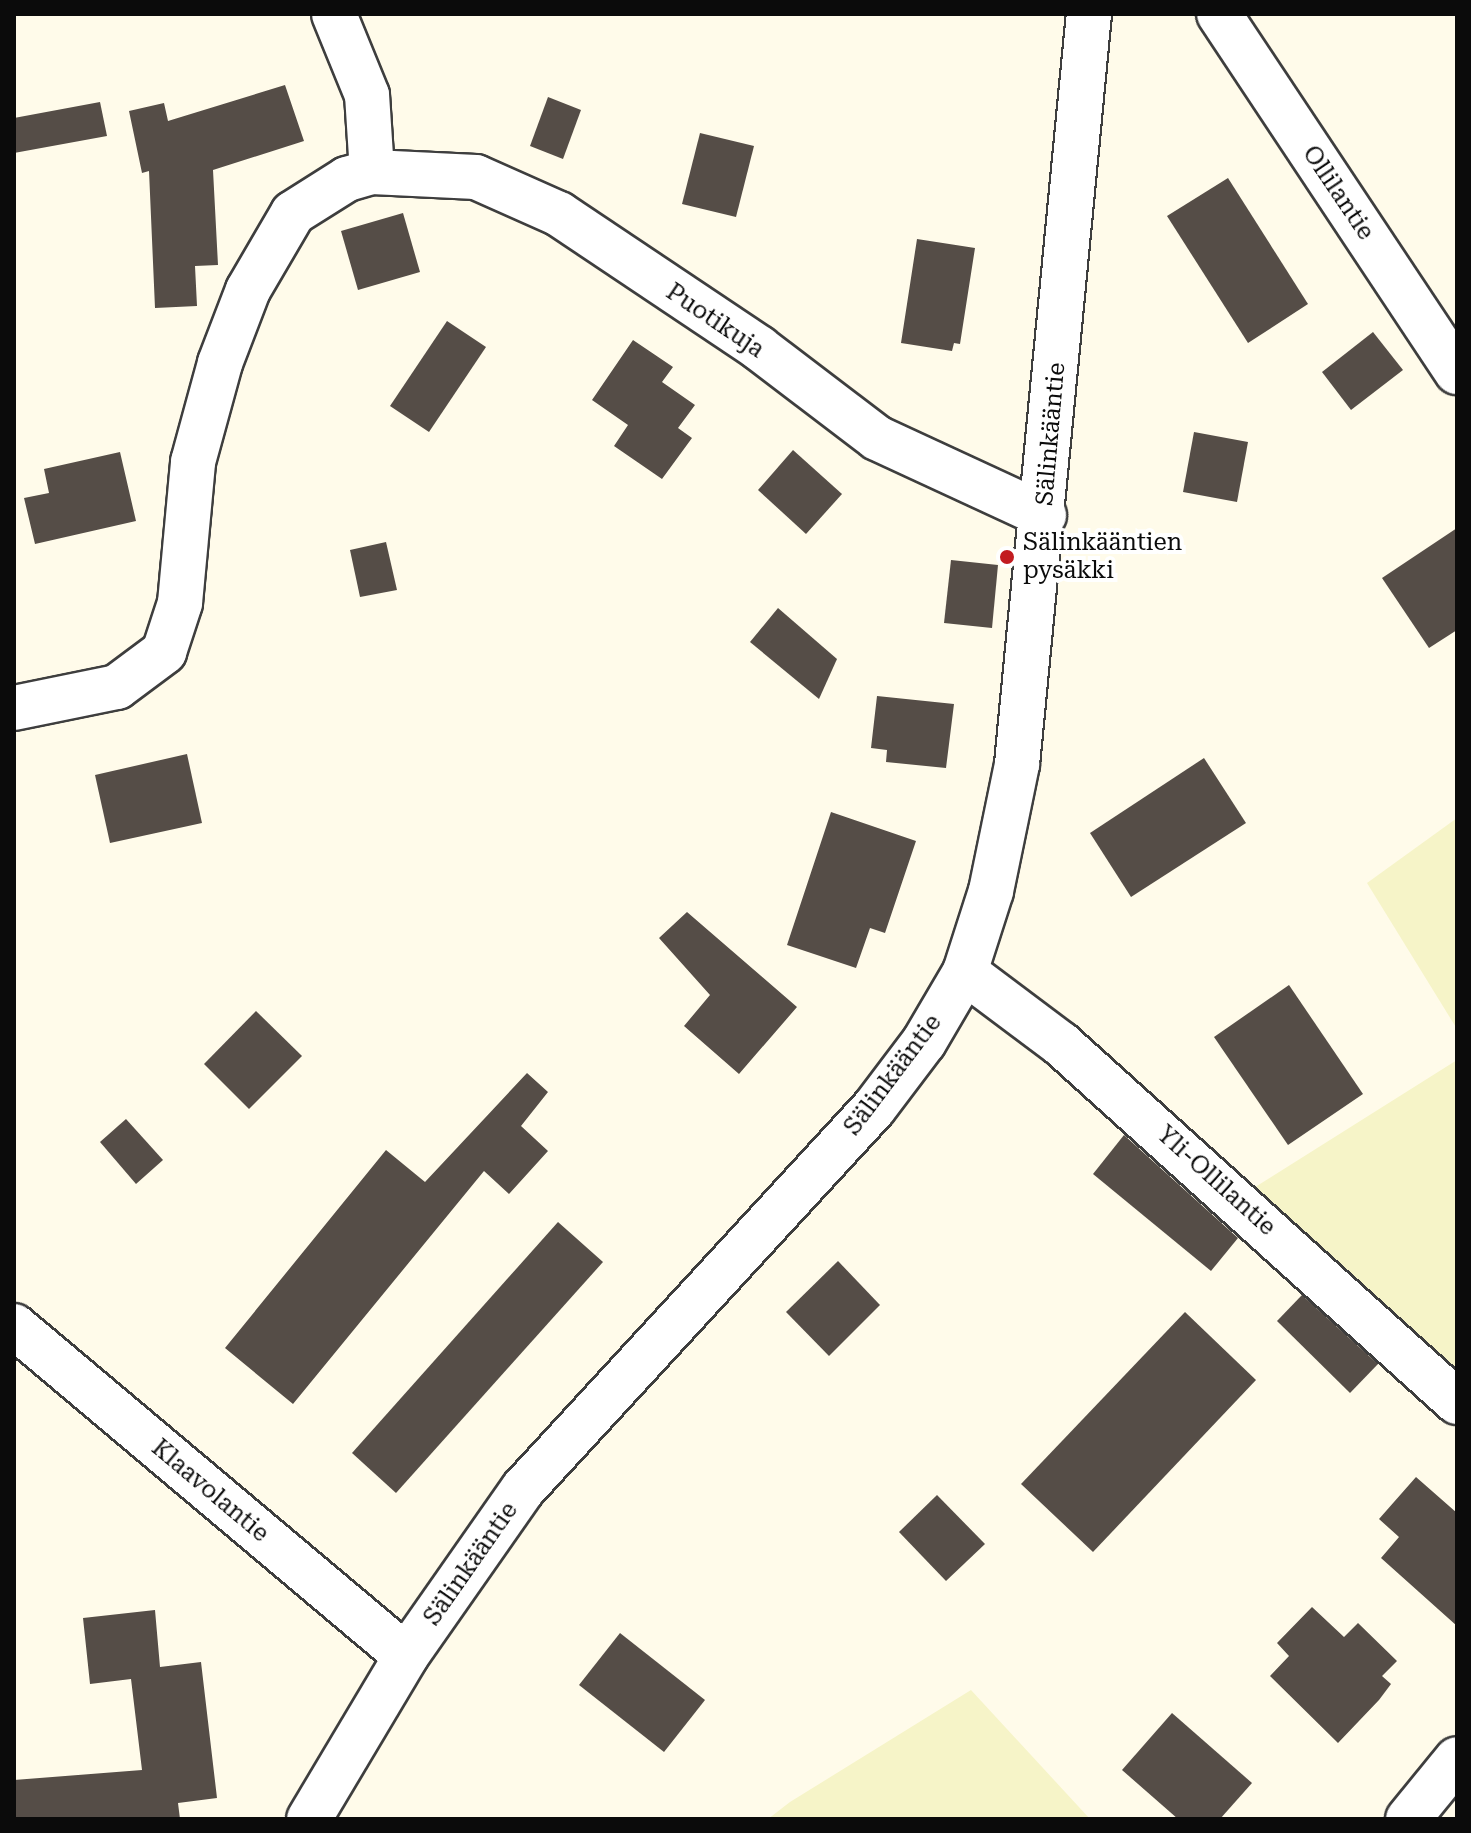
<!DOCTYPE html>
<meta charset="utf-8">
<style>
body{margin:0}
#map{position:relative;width:1471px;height:1833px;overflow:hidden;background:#fffbea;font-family:"Roboto Serif",serif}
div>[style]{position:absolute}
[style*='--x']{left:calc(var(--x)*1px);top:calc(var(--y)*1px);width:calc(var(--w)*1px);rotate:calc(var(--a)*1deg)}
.farmland>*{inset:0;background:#f6f4c8}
.building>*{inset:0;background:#554d47}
.roads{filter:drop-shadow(2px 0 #3e3e3e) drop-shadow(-2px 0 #3e3e3e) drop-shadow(0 2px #3e3e3e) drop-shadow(0 -2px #3e3e3e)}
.minor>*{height:44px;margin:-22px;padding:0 22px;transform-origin:22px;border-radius:22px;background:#fff}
.dots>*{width:22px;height:22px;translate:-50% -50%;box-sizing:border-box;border:4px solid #fff;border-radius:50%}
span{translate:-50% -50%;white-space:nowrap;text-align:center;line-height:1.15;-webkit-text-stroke:8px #fff;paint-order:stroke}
.street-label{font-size:24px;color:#0b0b0b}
.poi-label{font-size:24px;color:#0b0b0b}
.left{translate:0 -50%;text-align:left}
.frame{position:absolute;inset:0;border:16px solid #0b0b0b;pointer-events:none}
</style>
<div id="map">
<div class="farmland">
<i style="clip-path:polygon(1457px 818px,1457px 1029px,1367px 883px)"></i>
<i style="clip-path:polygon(1457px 1060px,1457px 1377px,1252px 1189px)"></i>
<i style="clip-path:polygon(971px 1690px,1090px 1819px,768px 1819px,790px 1802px)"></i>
</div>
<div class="building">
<i style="clip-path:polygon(285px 85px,304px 141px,213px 170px,218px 265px,195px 266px,197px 306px,155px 308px,149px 171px,142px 173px,129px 111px,164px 103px,168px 121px)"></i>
<i style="clip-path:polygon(548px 97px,581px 110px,563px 159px,530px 146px)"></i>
<i style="clip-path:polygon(100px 102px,107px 136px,14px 153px,14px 118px)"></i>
<i style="clip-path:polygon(700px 133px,754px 146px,736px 217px,682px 204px)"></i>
<i style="clip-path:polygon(1228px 178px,1308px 304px,1248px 343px,1167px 216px)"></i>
<i style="clip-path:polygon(403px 213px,420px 272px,358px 290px,341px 231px)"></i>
<i style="clip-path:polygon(917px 239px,975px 248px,960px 344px,954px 343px,952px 351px,901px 343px)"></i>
<i style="clip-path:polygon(447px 321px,486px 347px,429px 432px,390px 406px)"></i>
<i style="clip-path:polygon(1373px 332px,1403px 370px,1351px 410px,1322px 372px)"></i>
<i style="clip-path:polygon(633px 340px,673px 367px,662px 382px,695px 405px,678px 428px,692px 438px,662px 479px,614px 446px,628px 425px,592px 400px)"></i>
<i style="clip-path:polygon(1194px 432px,1248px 442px,1237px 502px,1183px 492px)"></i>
<i style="clip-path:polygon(793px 450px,842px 494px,806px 534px,758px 490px)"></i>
<i style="clip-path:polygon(120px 452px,136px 521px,35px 544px,24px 498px,49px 493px,44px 469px)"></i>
<i style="clip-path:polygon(1457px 528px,1457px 630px,1429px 648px,1382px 578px)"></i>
<i style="clip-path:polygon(386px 542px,397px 590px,360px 597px,350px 550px)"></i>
<i style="clip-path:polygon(951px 560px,998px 565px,992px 628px,944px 623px)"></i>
<i style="clip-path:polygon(778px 608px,837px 659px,819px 699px,750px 642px)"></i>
<i style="clip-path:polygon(877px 696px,954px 704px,946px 768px,886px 762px,887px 750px,871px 748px)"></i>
<i style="clip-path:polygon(187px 754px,202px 823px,110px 843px,95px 775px)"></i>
<i style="clip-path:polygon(1204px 758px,1246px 823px,1131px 897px,1090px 833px)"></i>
<i style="clip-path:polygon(831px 812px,916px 841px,885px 933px,870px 928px,856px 968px,787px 945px)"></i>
<i style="clip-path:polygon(687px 912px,797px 1007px,739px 1074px,684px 1026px,710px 995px,659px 938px)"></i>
<i style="clip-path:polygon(1289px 985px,1363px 1094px,1288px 1145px,1214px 1037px)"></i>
<i style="clip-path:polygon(256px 1011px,302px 1056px,249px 1109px,204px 1064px)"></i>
<i style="clip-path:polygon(527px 1073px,548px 1092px,521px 1126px,548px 1151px,509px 1194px,484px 1171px,293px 1404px,225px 1348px,386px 1150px,425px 1182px)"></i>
<i style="clip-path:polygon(126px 1119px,163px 1160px,136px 1184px,100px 1142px)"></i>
<i style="clip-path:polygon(1124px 1135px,1238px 1238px,1211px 1271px,1093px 1174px)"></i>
<i style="clip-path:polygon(558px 1222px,603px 1262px,396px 1493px,352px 1453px)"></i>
<i style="clip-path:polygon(838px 1261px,880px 1305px,829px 1356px,786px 1312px)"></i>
<i style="clip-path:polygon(1302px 1295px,1378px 1364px,1350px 1393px,1277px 1321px)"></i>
<i style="clip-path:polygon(1185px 1312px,1256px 1380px,1093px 1552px,1021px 1484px)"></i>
<i style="clip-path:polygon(1416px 1477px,1457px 1513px,1457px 1626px,1381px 1558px,1399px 1537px,1379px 1519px)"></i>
<i style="clip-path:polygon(937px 1495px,985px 1544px,946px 1581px,899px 1532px)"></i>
<i style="clip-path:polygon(1312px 1607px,1344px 1637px,1358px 1623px,1397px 1661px,1382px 1676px,1391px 1684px,1379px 1700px,1338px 1743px,1270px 1676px,1289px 1656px,1277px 1643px)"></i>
<i style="clip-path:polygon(155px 1610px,160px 1667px,201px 1662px,217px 1798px,178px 1803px,180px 1819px,14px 1819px,14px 1780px,142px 1770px,131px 1679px,90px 1684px,83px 1618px)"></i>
<i style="clip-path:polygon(620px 1633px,705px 1700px,664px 1752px,579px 1685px)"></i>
<i style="clip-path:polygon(1172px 1713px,1252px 1783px,1220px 1819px,1178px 1819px,1122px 1770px)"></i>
</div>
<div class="roads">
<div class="minor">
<i style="--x:1219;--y:14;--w:430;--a:56.4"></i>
<i style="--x:372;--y:172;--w:104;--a:2.8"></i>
<i style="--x:476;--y:177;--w:91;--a:24"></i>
<i style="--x:559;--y:214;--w:241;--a:33.8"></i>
<i style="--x:759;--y:348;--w:148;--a:37.3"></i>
<i style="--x:877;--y:438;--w:184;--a:24.8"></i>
<i style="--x:14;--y:708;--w:105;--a:-11.5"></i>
<i style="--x:117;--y:687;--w:59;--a:-36.7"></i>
<i style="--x:164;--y:652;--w:52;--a:-71.9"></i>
<i style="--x:180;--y:603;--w:142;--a:-84.7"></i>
<i style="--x:193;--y:462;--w:103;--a:-74.7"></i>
<i style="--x:220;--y:363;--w:78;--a:-69"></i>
<i style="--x:248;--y:290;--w:89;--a:-59.7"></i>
<i style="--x:293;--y:213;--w:64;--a:-32.2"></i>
<i style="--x:347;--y:179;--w:26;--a:-16"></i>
<i style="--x:372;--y:172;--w:77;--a:-93.7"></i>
<i style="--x:367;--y:95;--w:87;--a:-112.2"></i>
<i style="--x:965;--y:972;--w:120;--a:36.9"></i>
<i style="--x:1061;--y:1044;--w:534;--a:42.11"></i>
<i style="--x:14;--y:1326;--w:512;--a:40.09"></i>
<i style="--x:309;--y:1819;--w:190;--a:-59.2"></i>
<i style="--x:406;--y:1656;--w:204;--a:-55"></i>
<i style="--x:523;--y:1489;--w:518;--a:-47.35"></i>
<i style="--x:874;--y:1108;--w:83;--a:-52.9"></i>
<i style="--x:924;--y:1042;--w:81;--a:-59.6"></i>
<i style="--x:965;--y:972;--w:85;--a:-72.2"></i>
<i style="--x:991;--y:891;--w:130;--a:-78.4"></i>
<i style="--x:1017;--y:764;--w:753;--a:-84.52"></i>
<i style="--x:1408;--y:1819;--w:77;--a:-50.8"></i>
</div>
</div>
<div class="dots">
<i style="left:1007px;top:557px;background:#c21c20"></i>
</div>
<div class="street-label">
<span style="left:1338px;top:193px;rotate:56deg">Ollilantie</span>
<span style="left:715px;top:321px;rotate:34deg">Puotikuja</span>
<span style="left:1051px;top:434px;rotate:-85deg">Sälinkääntie</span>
<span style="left:893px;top:1075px;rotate:-53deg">Sälinkääntie</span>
<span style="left:1216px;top:1181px;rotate:42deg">Yli-Ollilantie</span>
<span style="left:210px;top:1491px;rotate:40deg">Klaavolantie</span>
<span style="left:471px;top:1564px;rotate:-55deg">Sälinkääntie</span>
</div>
<div class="poi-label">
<span class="left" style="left:1023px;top:557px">Sälinkääntien<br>pysäkki</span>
</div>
<div class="frame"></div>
</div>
